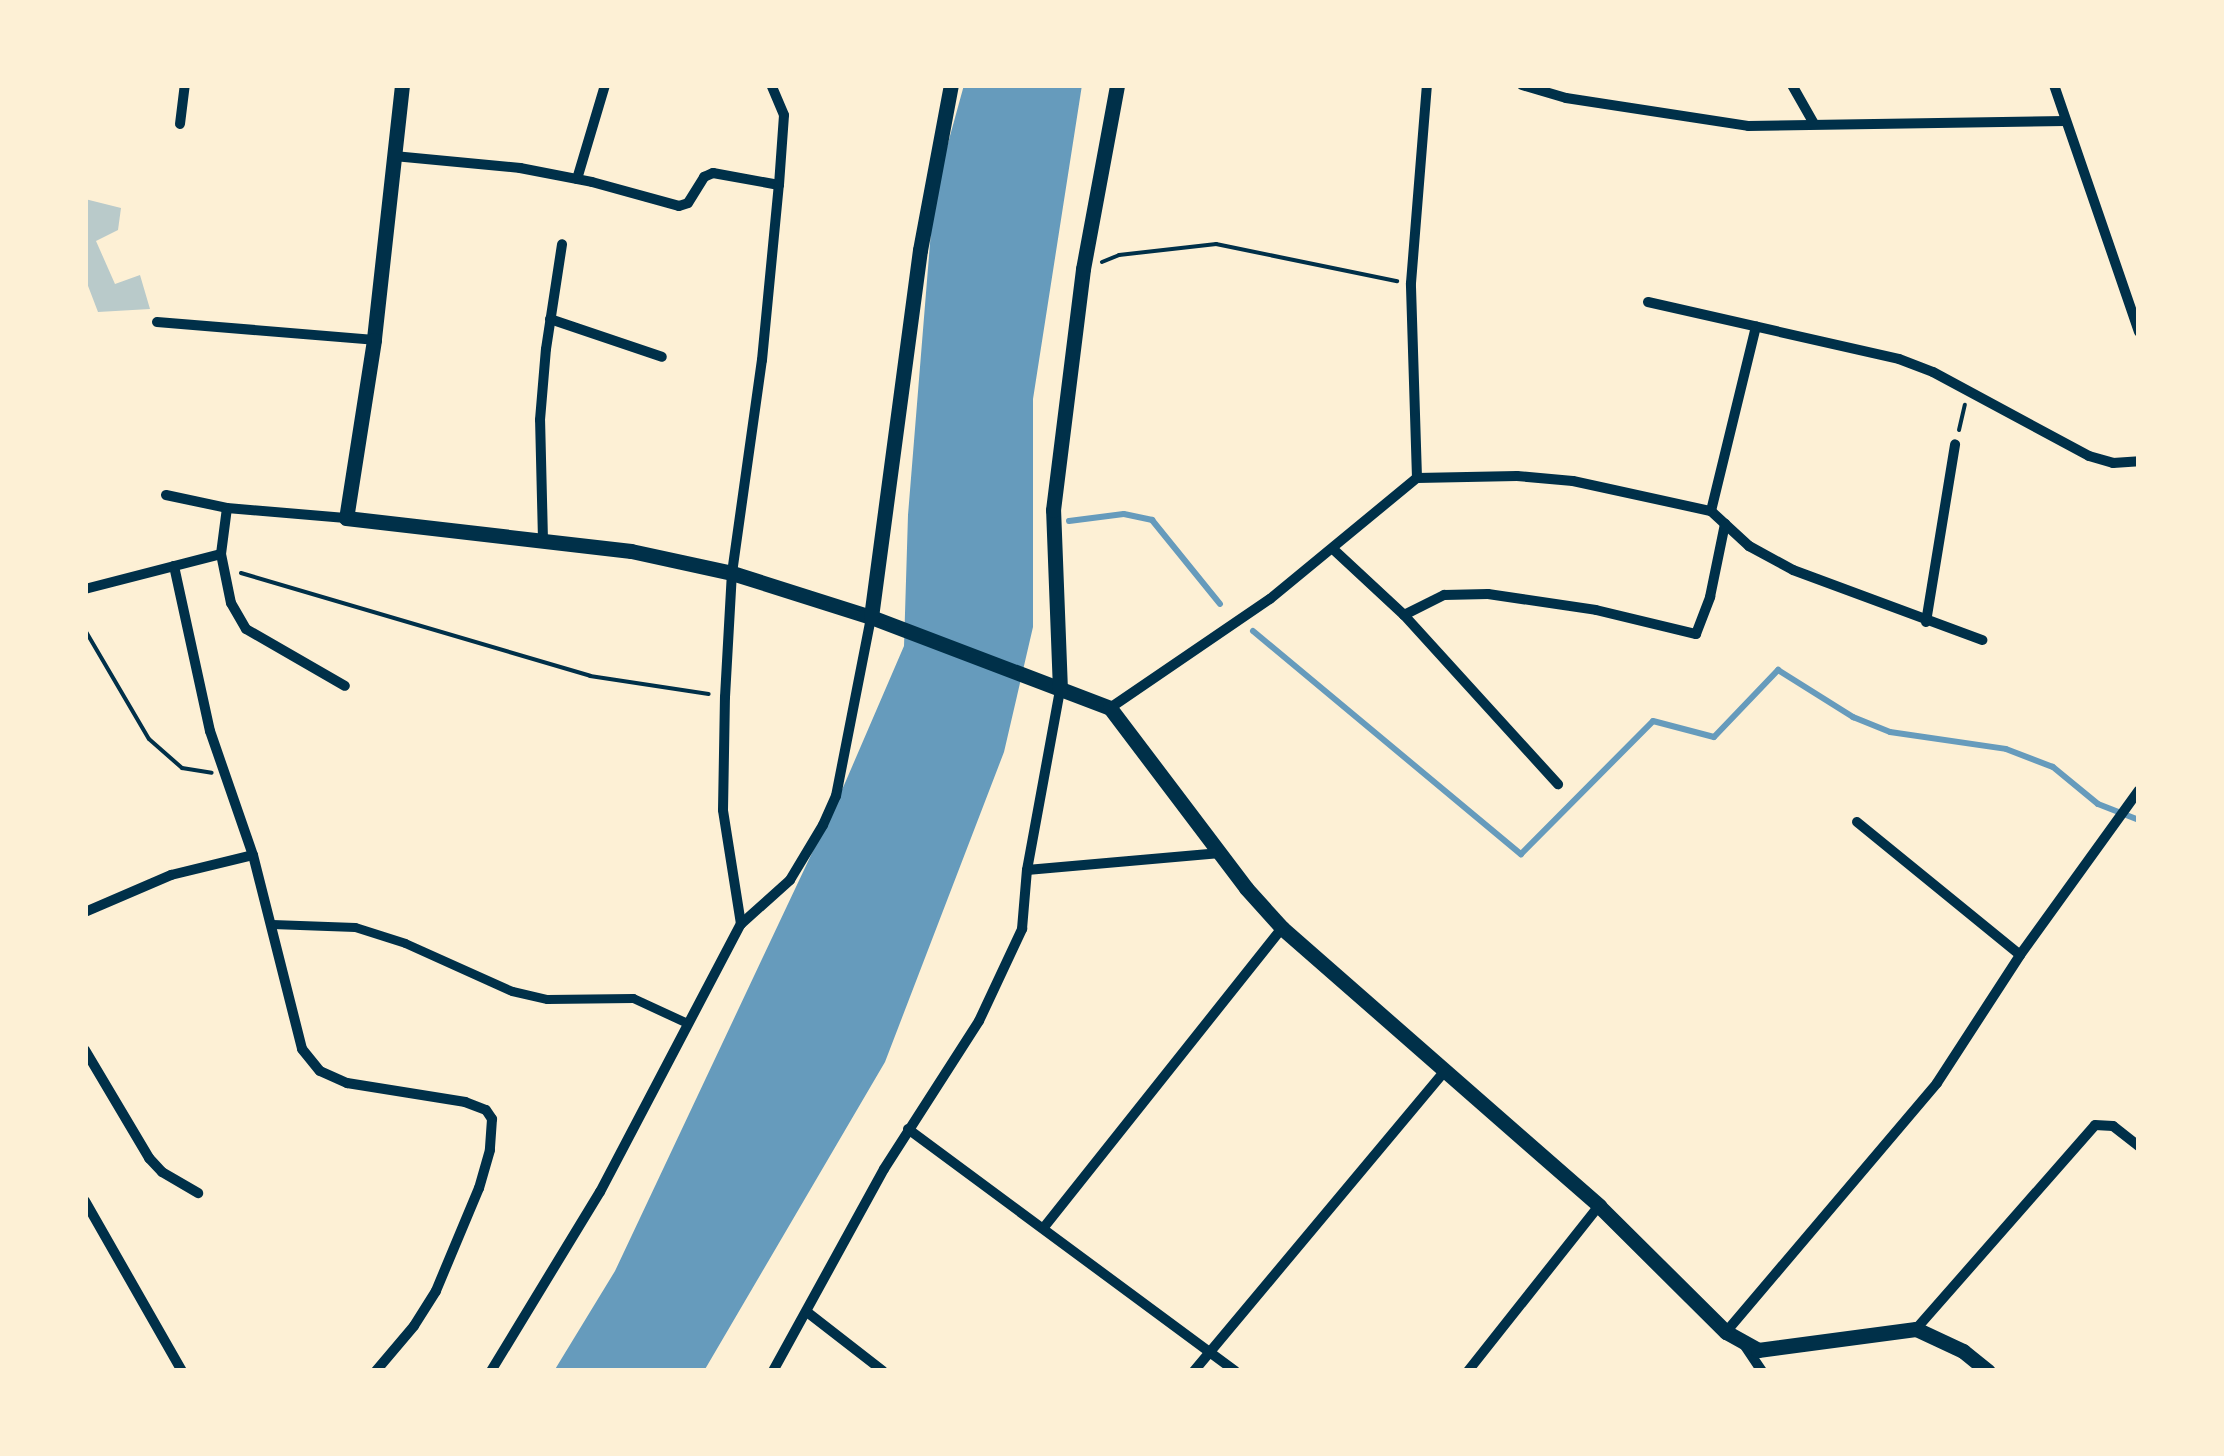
<!DOCTYPE html>
<style>
body{margin:0}
#map{position:relative;width:2224px;height:1456px;overflow:hidden;background:#fdf0d5;font-family:"PT Sans",sans-serif}
div>[style]{position:absolute}
[style*='--x']{left:calc(var(--x)*1px);top:calc(var(--y)*1px);width:calc(var(--w)*1px);rotate:calc(var(--a)*1deg)}
.green>*{inset:0;background:#b9caca}
.water>*{inset:0;background:#669bbc}
.stream>*{height:6px;margin:-3px;padding:0 3px;transform-origin:3px;border-radius:3px;background:#669bbc}
.path>*{height:4px;margin:-2px;padding:0 2px;transform-origin:2px;border-radius:2px;background:#003049}
.pedestrian>*{height:9px;margin:-4.5px;padding:0 4.5px;transform-origin:4.5px;border-radius:4.5px;background:#003049}
.minor>*{height:10px;margin:-5px;padding:0 5px;transform-origin:5px;border-radius:5px;background:#003049}
.secondary>*{height:15px;margin:-7.5px;padding:0 7.5px;transform-origin:7.5px;border-radius:7.5px;background:#003049}
span{translate:-50% -50%;white-space:nowrap;text-align:center;line-height:1.15;-webkit-text-stroke:10px #fdf0d5;paint-order:stroke}
.frame{position:absolute;inset:0;border:88px solid #fdf0d5;pointer-events:none}
</style>
<div id="map">
<div class="green">
<i style="clip-path:polygon(85px 199px,121px 208px,118px 230px,96px 241px,115px 284px,140px 275px,150px 309px,98px 312px,85px 278px)"></i>
</div>
<div class="water">
<i style="clip-path:polygon(964px 85px,1082px 85px,1033px 399px,1033px 627px,1004px 752px,885px 1062px,704px 1371px,554px 1371px,615px 1271px,845px 783px,904px 646px,908px 515px,934px 194px)"></i>
</div>
<div class="stream">
<i style="--x:1069;--y:521;--w:55;--a:-7.3"></i>
<i style="--x:1124;--y:514;--w:29;--a:12"></i>
<i style="--x:1152;--y:520;--w:108;--a:51"></i>
<i style="--x:1253;--y:631;--w:349;--a:39.8"></i>
<i style="--x:1521;--y:854;--w:187;--a:-45.2"></i>
<i style="--x:1653;--y:721;--w:63;--a:14.7"></i>
<i style="--x:1714;--y:737;--w:93;--a:-46.3"></i>
<i style="--x:1778;--y:670;--w:89;--a:32.1"></i>
<i style="--x:1853;--y:717;--w:40;--a:22"></i>
<i style="--x:1890;--y:732;--w:117;--a:8.3"></i>
<i style="--x:2006;--y:749;--w:50;--a:21"></i>
<i style="--x:2053;--y:767;--w:58;--a:39.4"></i>
<i style="--x:2098;--y:804;--w:44;--a:21.3"></i>
</div>
<div class="path">
<i style="--x:1102;--y:262;--w:18;--a:-22"></i>
<i style="--x:1119;--y:255;--w:98;--a:-6.5"></i>
<i style="--x:1216;--y:244;--w:185;--a:11.6"></i>
<i style="--x:1959;--y:430;--w:26;--a:-77"></i>
<i style="--x:241;--y:573;--w:364;--a:16.4"></i>
<i style="--x:590;--y:676;--w:120;--a:8.6"></i>
<i style="--x:85;--y:630;--w:126;--a:59.6"></i>
<i style="--x:149;--y:739;--w:44;--a:41.3"></i>
<i style="--x:182;--y:768;--w:30;--a:9"></i>
</div>
<div class="pedestrian">
<i style="--x:272;--y:924;--w:83;--a:2.1"></i>
<i style="--x:355;--y:927;--w:52;--a:17.7"></i>
<i style="--x:405;--y:943;--w:117;--a:24.2"></i>
<i style="--x:512;--y:991;--w:36;--a:13"></i>
<i style="--x:547;--y:999;--w:86;--a:-0.7"></i>
<i style="--x:633;--y:998;--w:60;--a:24.8"></i>
</div>
<div class="minor">
<i style="--x:1522;--y:85;--w:46;--a:16.5"></i>
<i style="--x:1566;--y:98;--w:184;--a:8.7"></i>
<i style="--x:1748;--y:126;--w:317;--a:-0.9"></i>
<i style="--x:1792;--y:85;--w:43;--a:60.4"></i>
<i style="--x:2054;--y:85;--w:261;--a:71"></i>
<i style="--x:180;--y:124;--w:39;--a:-83"></i>
<i style="--x:394;--y:156;--w:127;--a:5.4"></i>
<i style="--x:520;--y:168;--w:73;--a:11"></i>
<i style="--x:592;--y:182;--w:90;--a:15.4"></i>
<i style="--x:679;--y:206;--w:9;--a:-18"></i>
<i style="--x:688;--y:203;--w:31;--a:-58"></i>
<i style="--x:704;--y:177;--w:10;--a:-24"></i>
<i style="--x:713;--y:173;--w:67;--a:10.3"></i>
<i style="--x:577;--y:179;--w:98;--a:-73.4"></i>
<i style="--x:1648;--y:302;--w:257;--a:12.8"></i>
<i style="--x:1899;--y:359;--w:36;--a:21"></i>
<i style="--x:1933;--y:372;--w:177;--a:28.3"></i>
<i style="--x:2089;--y:456;--w:25;--a:16"></i>
<i style="--x:2113;--y:463;--w:26;--a:-4"></i>
<i style="--x:550;--y:319;--w:118;--a:18.7"></i>
<i style="--x:157;--y:322;--w:218;--a:4.7"></i>
<i style="--x:1417;--y:478;--w:195;--a:-91.8"></i>
<i style="--x:1411;--y:283;--w:199;--a:-85.4"></i>
<i style="--x:166;--y:495;--w:62;--a:12"></i>
<i style="--x:1711;--y:511;--w:190;--a:-76.3"></i>
<i style="--x:543;--y:540;--w:120;--a:-91.4"></i>
<i style="--x:540;--y:420;--w:71;--a:-85.2"></i>
<i style="--x:546;--y:349;--w:106;--a:-81.3"></i>
<i style="--x:1333;--y:549;--w:97;--a:42.9"></i>
<i style="--x:1404;--y:615;--w:229;--a:47.7"></i>
<i style="--x:221;--y:554;--w:50;--a:78.5"></i>
<i style="--x:231;--y:603;--w:30;--a:60"></i>
<i style="--x:246;--y:629;--w:114;--a:29.9"></i>
<i style="--x:174;--y:566;--w:169;--a:77.7"></i>
<i style="--x:210;--y:731;--w:131;--a:70.9"></i>
<i style="--x:253;--y:855;--w:200;--a:75.8"></i>
<i style="--x:302;--y:1049;--w:28;--a:51"></i>
<i style="--x:320;--y:1071;--w:30;--a:24"></i>
<i style="--x:347;--y:1083;--w:120;--a:9.1"></i>
<i style="--x:465;--y:1102;--w:22;--a:21"></i>
<i style="--x:486;--y:1110;--w:11;--a:56"></i>
<i style="--x:492;--y:1119;--w:31;--a:94"></i>
<i style="--x:490;--y:1150;--w:40;--a:106"></i>
<i style="--x:479;--y:1188;--w:112;--a:112.7"></i>
<i style="--x:436;--y:1291;--w:41;--a:122.2"></i>
<i style="--x:414;--y:1326;--w:59;--a:130.2"></i>
<i style="--x:85;--y:589;--w:140;--a:-14.4"></i>
<i style="--x:221;--y:554;--w:46;--a:-82.6"></i>
<i style="--x:227;--y:508;--w:119;--a:4.8"></i>
<i style="--x:1404;--y:615;--w:45;--a:-26.6"></i>
<i style="--x:1444;--y:595;--w:44;--a:-1.3"></i>
<i style="--x:1488;--y:594;--w:109;--a:8.4"></i>
<i style="--x:1596;--y:610;--w:103;--a:13.5"></i>
<i style="--x:1696;--y:634;--w:40;--a:-69"></i>
<i style="--x:1710;--y:597;--w:75;--a:-78.4"></i>
<i style="--x:1926;--y:622;--w:180;--a:-80.7"></i>
<i style="--x:1110;--y:708;--w:194;--a:-34.3"></i>
<i style="--x:1270;--y:599;--w:190;--a:-39.5"></i>
<i style="--x:1417;--y:478;--w:100;--a:-1.1"></i>
<i style="--x:1517;--y:476;--w:56;--a:5.1"></i>
<i style="--x:1573;--y:481;--w:141;--a:12.3"></i>
<i style="--x:1711;--y:511;--w:52;--a:42.6"></i>
<i style="--x:1749;--y:546;--w:50;--a:28.6"></i>
<i style="--x:1793;--y:570;--w:202;--a:20.3"></i>
<i style="--x:1857;--y:822;--w:210;--a:39.2"></i>
<i style="--x:1027;--y:870;--w:194;--a:-5"></i>
<i style="--x:85;--y:912;--w:94;--a:-23.3"></i>
<i style="--x:171;--y:875;--w:84;--a:-13.7"></i>
<i style="--x:741;--y:924;--w:115;--a:-99"></i>
<i style="--x:723;--y:810;--w:113;--a:-89"></i>
<i style="--x:725;--y:697;--w:124;--a:-86.8"></i>
<i style="--x:732;--y:573;--w:215;--a:-82"></i>
<i style="--x:762;--y:360;--w:176;--a:-84.5"></i>
<i style="--x:779;--y:185;--w:70;--a:-85.9"></i>
<i style="--x:784;--y:115;--w:33;--a:-113"></i>
<i style="--x:85;--y:1050;--w:126;--a:59.3"></i>
<i style="--x:149;--y:1158;--w:19;--a:47"></i>
<i style="--x:162;--y:1172;--w:42;--a:30.3"></i>
<i style="--x:908;--y:1129;--w:407;--a:36.5"></i>
<i style="--x:85;--y:1201;--w:196;--a:60.3"></i>
<i style="--x:1045;--y:1226;--w:381;--a:-51.5"></i>
<i style="--x:807;--y:1312;--w:96;--a:37.8"></i>
<i style="--x:1916;--y:1329;--w:271;--a:-48.7"></i>
<i style="--x:2095;--y:1125;--w:18;--a:3"></i>
<i style="--x:2113;--y:1126;--w:33;--a:38"></i>
<i style="--x:1726;--y:1332;--w:326;--a:-49.7"></i>
<i style="--x:1937;--y:1083;--w:153;--a:-57"></i>
<i style="--x:2020;--y:955;--w:203;--a:-54.2"></i>
<i style="--x:1745;--y:1346;--w:30;--a:56"></i>
<i style="--x:491;--y:1371;--w:210;--a:-58.7"></i>
<i style="--x:600;--y:1192;--w:303;--a:-62.3"></i>
<i style="--x:741;--y:924;--w:66;--a:-41.9"></i>
<i style="--x:790;--y:880;--w:64;--a:-59"></i>
<i style="--x:823;--y:825;--w:32;--a:-66"></i>
<i style="--x:836;--y:796;--w:182;--a:-78.9"></i>
<i style="--x:773;--y:1371;--w:230;--a:-61.2"></i>
<i style="--x:884;--y:1169;--w:176;--a:-57.3"></i>
<i style="--x:979;--y:1021;--w:102;--a:-64.9"></i>
<i style="--x:1022;--y:929;--w:59;--a:-85.2"></i>
<i style="--x:1027;--y:870;--w:183;--a:-79.6"></i>
<i style="--x:1194;--y:1371;--w:391;--a:-50.1"></i>
<i style="--x:1468;--y:1371;--w:211;--a:-51.6"></i>
</div>
<div class="secondary">
<i style="--x:402;--y:85;--w:257;--a:96.3"></i>
<i style="--x:374;--y:340;--w:180;--a:98.9"></i>
<i style="--x:346;--y:518;--w:287;--a:6.6"></i>
<i style="--x:631;--y:551;--w:103;--a:12.3"></i>
<i style="--x:732;--y:573;--w:146;--a:17.6"></i>
<i style="--x:871;--y:617;--w:256;--a:20.8"></i>
<i style="--x:1110;--y:708;--w:226;--a:52.9"></i>
<i style="--x:1246;--y:888;--w:54;--a:48"></i>
<i style="--x:1282;--y:928;--w:422;--a:41.2"></i>
<i style="--x:1599;--y:1206;--w:179;--a:44.8"></i>
<i style="--x:1726;--y:1332;--w:37;--a:29"></i>
<i style="--x:1758;--y:1350;--w:159;--a:-7.6"></i>
<i style="--x:1916;--y:1329;--w:52;--a:25.1"></i>
<i style="--x:1963;--y:1351;--w:32;--a:39"></i>
<i style="--x:871;--y:617;--w:370;--a:-82.4"></i>
<i style="--x:920;--y:250;--w:168;--a:-79.4"></i>
<i style="--x:1060;--y:690;--w:180;--a:-92.2"></i>
<i style="--x:1053;--y:510;--w:243;--a:-82.9"></i>
<i style="--x:1083;--y:269;--w:187;--a:-79.5"></i>
</div>
<div class="frame"></div>
</div>
